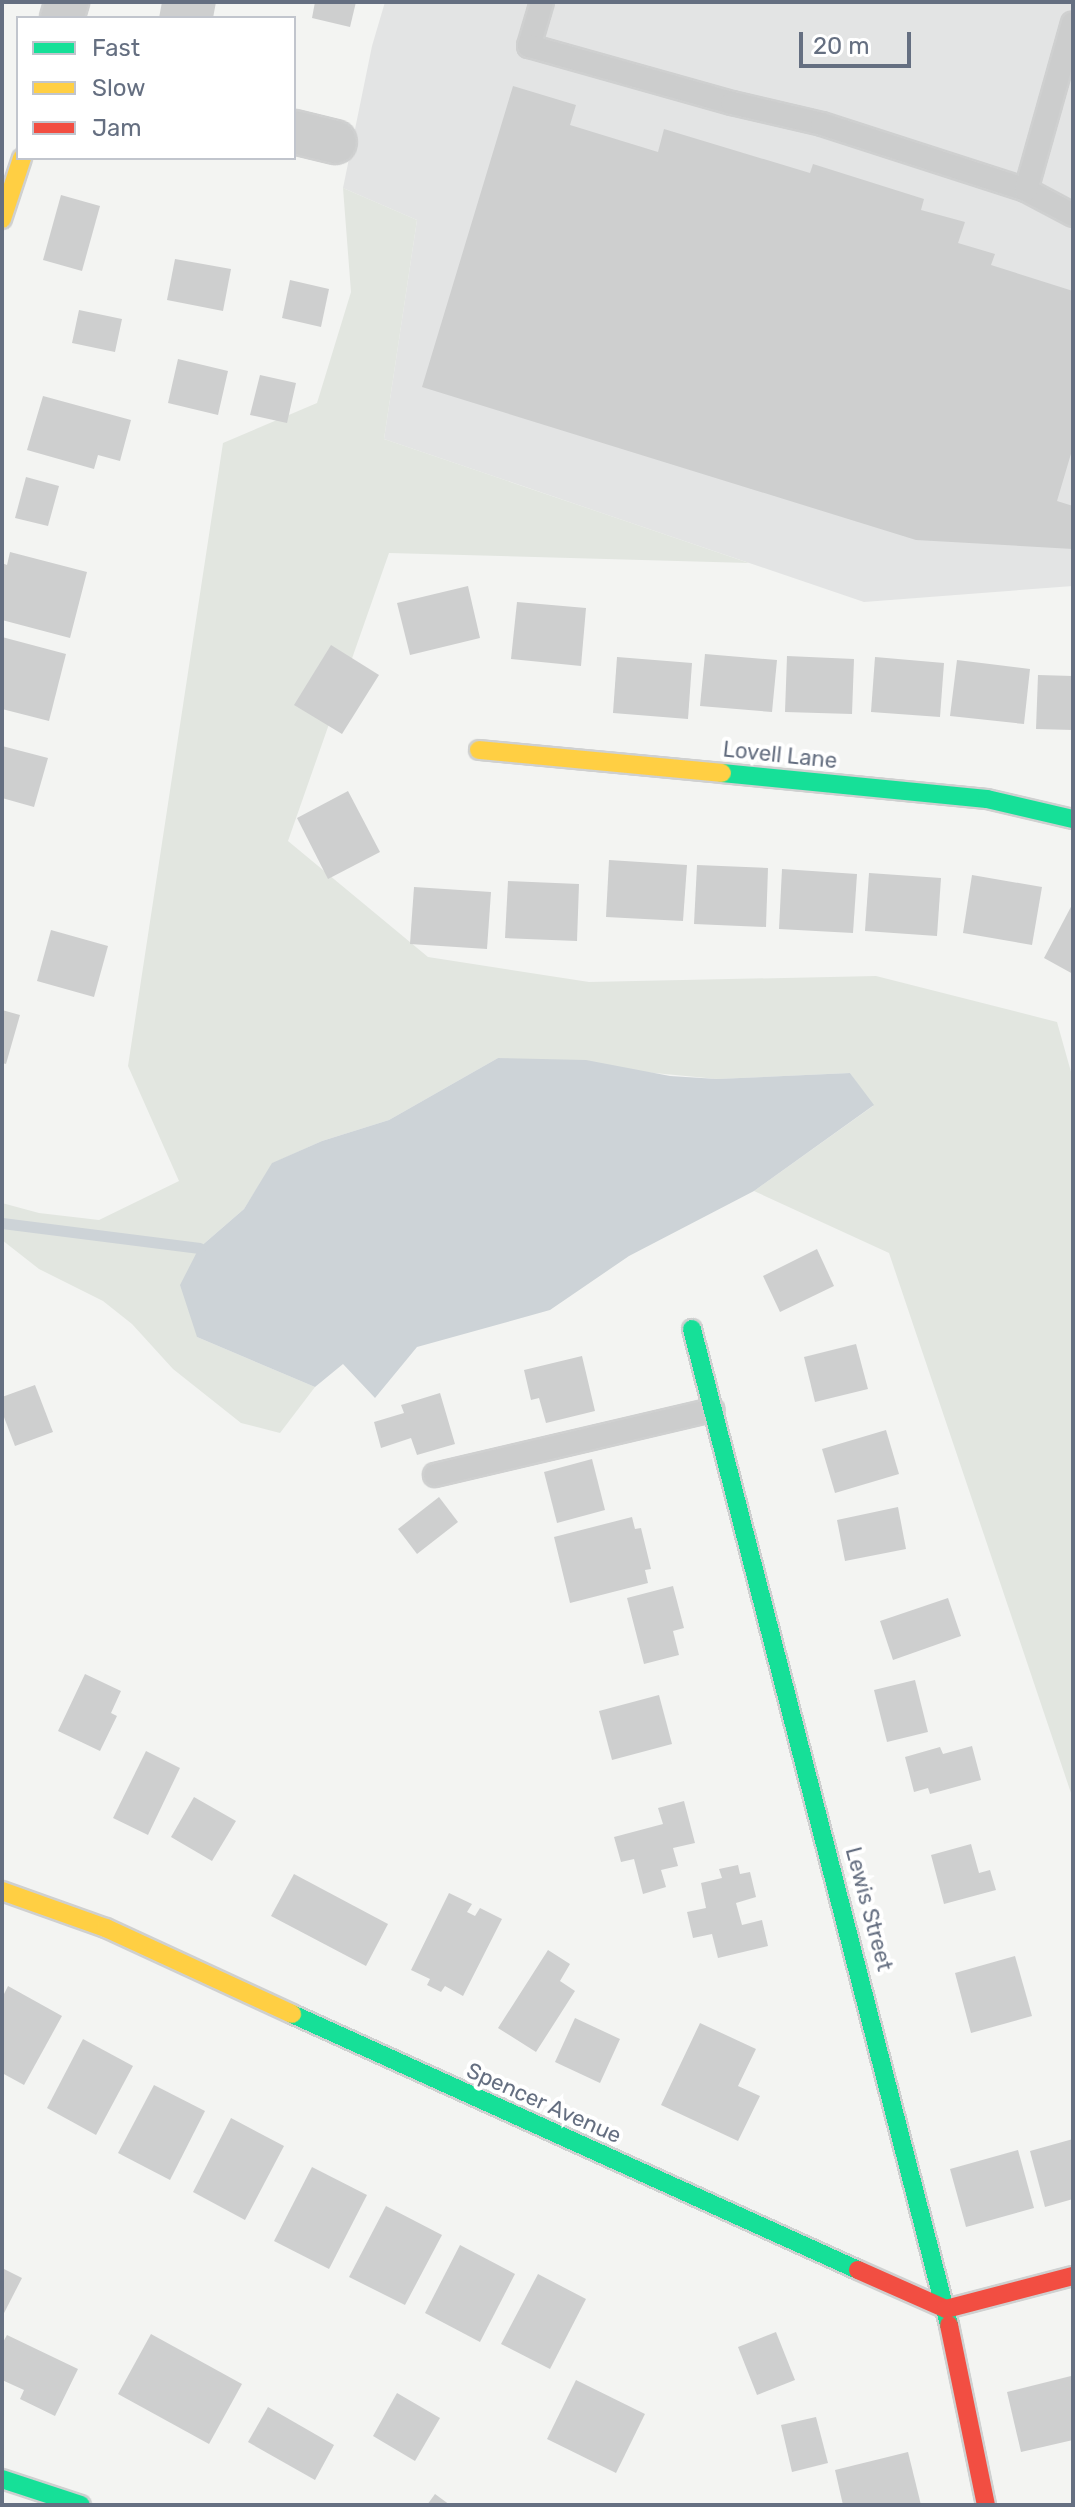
<!DOCTYPE html>
<style>
body{margin:0}
#map{position:relative;width:1075px;height:2507px;overflow:hidden;background:#f3f4f2;font-family:Rubik,sans-serif}
div>[style]{position:absolute}
[style*='--x']{left:calc(var(--x)*1px);top:calc(var(--y)*1px);width:calc(var(--w)*1px);rotate:calc(var(--a)*1deg)}
.built>*{inset:0;background:#e3e4e4}
.green>*{inset:0;background:#e2e6e0}
.water>*{inset:0;background:#cdd3d7}
.stream>*{height:11px;margin:-5.5px;padding:0 5.5px;transform-origin:5.5px;border-radius:5.5px;background:#cdd3d7}
.building>*{inset:0;background:#cecfcf}
.roads{filter:drop-shadow(2px 0 #cfd0d0) drop-shadow(-2px 0 #cfd0d0) drop-shadow(0 2px #cfd0d0) drop-shadow(0 -2px #cfd0d0)}
.lane>*{height:22px;margin:-11px;padding:0 11px;transform-origin:11px;border-radius:11px;background:#cccdcd}
.street>*{height:42px;margin:-21px;padding:0 21px;transform-origin:21px;border-radius:21px;background:#cccdcd}
.fast>*{height:18px;margin:-9px;padding:0 9px;transform-origin:9px;border-radius:9px;background:#16e098}
.slow>*{height:18px;margin:-9px;padding:0 9px;transform-origin:9px;border-radius:9px;background:#ffcf43}
.jam>*{height:18px;margin:-9px;padding:0 9px;transform-origin:9px;border-radius:9px;background:#f24e42}
span{translate:-50% -50%;white-space:nowrap;text-align:center;line-height:1.15;-webkit-text-stroke:8px #fff;paint-order:stroke}
.street-label{font-size:22px;color:#656f81}
.frame{position:absolute;inset:0;border:4px solid #656f81;pointer-events:none}
.legend{position:absolute;left:16px;top:16px;width:280px;height:144px;box-sizing:border-box;background:#fff;border:2px solid #c1c5cd;margin:0;padding:10px 14px;list-style:none;font-size:24px;color:#656f81}
.legend li{display:flex;align-items:center;gap:16px;height:40px}
.legend b{width:40px;border:2px solid #c1c5cd}
.scale{position:absolute;left:799px;top:32px;width:112px;height:36px;box-sizing:border-box;border:4px solid #656f81;border-top:0;padding-left:10px;font-size:24px;line-height:28px;white-space:nowrap;color:#656f81;-webkit-text-stroke:6px #fff;paint-order:stroke}
</style>
<div id="map">
<div class="built">
<i style="clip-path:polygon(385px 2px,1073px 2px,1073px 586px,864px 602px,384px 439px,417px 220px,343px 188px,372px 46px)"></i>
</div>
<div class="green">
<i style="clip-path:polygon(343px 188px,417px 220px,384px 439px,749px 563px,389px 553px,288px 841px,428px 957px,589px 982px,876px 976px,1057px 1022px,1073px 1079px,1073px 1799px,889px 1253px,754px 1191px,873px 1106px,850px 1073px,717px 1079px,498px 1058px,389px 1120px,322px 1141px,273px 1163px,244px 1209px,199px 1248px,197px 1337px,315px 1387px,280px 1433px,241px 1423px,173px 1369px,132px 1324px,103px 1301px,39px 1269px,2px 1240px,2px 1203px,39px 1213px,99px 1220px,179px 1181px,128px 1066px,223px 443px,317px 403px,351px 292px)"></i>
</div>
<div class="water">
<i style="clip-path:polygon(498px 1058px,586px 1060px,670px 1076px,717px 1079px,850px 1073px,874px 1105px,754px 1191px,629px 1256px,550px 1310px,417px 1347px,375px 1398px,343px 1364px,315px 1387px,197px 1337px,180px 1285px,199px 1248px,244px 1209px,272px 1163px,322px 1141px,389px 1120px)"></i>
</div>
<div class="stream">
<i style="--x:2;--y:1223;--w:199;--a:7.2"></i>
</div>
<div class="building">
<i style="clip-path:polygon(162px 2px,216px 2px,213px 18px,159px 18px)"></i>
<i style="clip-path:polygon(315px 2px,356px 2px,350px 27px,312px 18px)"></i>
<i style="clip-path:polygon(513px 86px,576px 105px,570px 125px,658px 152px,664px 129px,810px 173px,813px 164px,924px 199px,921px 210px,965px 222px,958px 243px,995px 254px,991px 265px,1073px 291px,1073px 447px,1057px 501px,1073px 506px,1073px 549px,916px 540px,422px 387px)"></i>
<i style="clip-path:polygon(61px 195px,100px 206px,82px 271px,43px 260px)"></i>
<i style="clip-path:polygon(175px 259px,231px 269px,223px 311px,167px 300px)"></i>
<i style="clip-path:polygon(290px 280px,329px 289px,321px 327px,282px 318px)"></i>
<i style="clip-path:polygon(79px 310px,122px 319px,115px 352px,72px 343px)"></i>
<i style="clip-path:polygon(178px 359px,228px 371px,218px 415px,168px 403px)"></i>
<i style="clip-path:polygon(260px 375px,296px 383px,287px 423px,250px 415px)"></i>
<i style="clip-path:polygon(43px 396px,131px 420px,120px 461px,98px 455px,94px 469px,27px 450px)"></i>
<i style="clip-path:polygon(26px 477px,59px 486px,48px 526px,15px 518px)"></i>
<i style="clip-path:polygon(10px 552px,87px 572px,70px 638px,2px 620px,2px 563px,7px 565px)"></i>
<i style="clip-path:polygon(468px 586px,480px 638px,410px 655px,397px 603px)"></i>
<i style="clip-path:polygon(517px 602px,586px 608px,581px 666px,511px 659px)"></i>
<i style="clip-path:polygon(2px 637px,66px 654px,49px 721px,2px 709px)"></i>
<i style="clip-path:polygon(331px 645px,379px 675px,342px 734px,294px 705px)"></i>
<i style="clip-path:polygon(705px 654px,777px 660px,772px 712px,700px 706px)"></i>
<i style="clip-path:polygon(787px 656px,854px 659px,852px 714px,785px 712px)"></i>
<i style="clip-path:polygon(617px 657px,692px 663px,688px 719px,613px 713px)"></i>
<i style="clip-path:polygon(875px 657px,944px 663px,940px 717px,871px 712px)"></i>
<i style="clip-path:polygon(957px 660px,1030px 669px,1024px 724px,950px 716px)"></i>
<i style="clip-path:polygon(1038px 675px,1073px 676px,1073px 730px,1036px 729px)"></i>
<i style="clip-path:polygon(2px 746px,48px 758px,34px 807px,2px 798px)"></i>
<i style="clip-path:polygon(348px 791px,380px 852px,328px 879px,297px 818px)"></i>
<i style="clip-path:polygon(609px 860px,687px 865px,683px 921px,606px 917px)"></i>
<i style="clip-path:polygon(697px 865px,768px 868px,766px 927px,694px 924px)"></i>
<i style="clip-path:polygon(782px 869px,857px 874px,853px 933px,779px 929px)"></i>
<i style="clip-path:polygon(869px 873px,941px 878px,937px 936px,865px 931px)"></i>
<i style="clip-path:polygon(972px 875px,1042px 887px,1032px 945px,963px 933px)"></i>
<i style="clip-path:polygon(508px 881px,579px 884px,577px 941px,505px 938px)"></i>
<i style="clip-path:polygon(414px 887px,491px 892px,487px 949px,410px 944px)"></i>
<i style="clip-path:polygon(1073px 903px,1073px 974px,1044px 958px)"></i>
<i style="clip-path:polygon(51px 930px,108px 946px,94px 997px,37px 981px)"></i>
<i style="clip-path:polygon(2px 1010px,20px 1015px,6px 1064px,2px 1063px)"></i>
<i style="clip-path:polygon(817px 1249px,834px 1286px,780px 1312px,763px 1276px)"></i>
<i style="clip-path:polygon(856px 1344px,868px 1389px,815px 1402px,804px 1357px)"></i>
<i style="clip-path:polygon(582px 1356px,595px 1411px,546px 1423px,539px 1398px,531px 1400px,524px 1370px)"></i>
<i style="clip-path:polygon(35px 1385px,53px 1432px,15px 1446px,2px 1412px,2px 1397px)"></i>
<i style="clip-path:polygon(440px 1393px,455px 1444px,417px 1455px,411px 1438px,381px 1448px,374px 1422px,404px 1413px,401px 1405px)"></i>
<i style="clip-path:polygon(886px 1430px,899px 1474px,835px 1493px,822px 1449px)"></i>
<i style="clip-path:polygon(592px 1459px,605px 1510px,557px 1523px,544px 1472px)"></i>
<i style="clip-path:polygon(439px 1497px,458px 1522px,417px 1554px,398px 1529px)"></i>
<i style="clip-path:polygon(898px 1507px,906px 1549px,845px 1561px,837px 1520px)"></i>
<i style="clip-path:polygon(632px 1517px,635px 1529px,641px 1528px,651px 1569px,645px 1570px,648px 1583px,570px 1603px,554px 1537px)"></i>
<i style="clip-path:polygon(673px 1586px,684px 1628px,673px 1631px,679px 1655px,644px 1664px,627px 1598px)"></i>
<i style="clip-path:polygon(948px 1598px,961px 1636px,893px 1660px,880px 1621px)"></i>
<i style="clip-path:polygon(85px 1674px,121px 1691px,111px 1713px,117px 1716px,100px 1751px,58px 1731px)"></i>
<i style="clip-path:polygon(915px 1680px,928px 1732px,887px 1742px,874px 1690px)"></i>
<i style="clip-path:polygon(659px 1695px,672px 1744px,612px 1760px,599px 1711px)"></i>
<i style="clip-path:polygon(972px 1746px,981px 1780px,930px 1794px,928px 1788px,914px 1792px,905px 1757px,940px 1747px,943px 1754px)"></i>
<i style="clip-path:polygon(146px 1751px,180px 1768px,148px 1835px,113px 1818px)"></i>
<i style="clip-path:polygon(194px 1797px,236px 1821px,212px 1861px,171px 1837px)"></i>
<i style="clip-path:polygon(684px 1801px,695px 1843px,673px 1848px,678px 1866px,661px 1870px,666px 1887px,643px 1894px,634px 1859px,621px 1862px,614px 1837px,663px 1824px,658px 1808px)"></i>
<i style="clip-path:polygon(971px 1844px,979px 1873px,990px 1870px,996px 1890px,944px 1904px,931px 1855px)"></i>
<i style="clip-path:polygon(738px 1865px,740px 1874px,750px 1872px,756px 1897px,736px 1903px,742px 1925px,762px 1920px,768px 1946px,718px 1958px,712px 1934px,693px 1938px,687px 1912px,706px 1908px,701px 1883px,722px 1878px,719px 1869px)"></i>
<i style="clip-path:polygon(294px 1874px,388px 1924px,366px 1966px,271px 1916px)"></i>
<i style="clip-path:polygon(449px 1893px,472px 1904px,467px 1912px,475px 1916px,480px 1908px,502px 1919px,463px 1996px,445px 1986px,441px 1992px,427px 1985px,430px 1979px,411px 1970px)"></i>
<i style="clip-path:polygon(548px 1950px,570px 1964px,560px 1981px,575px 1991px,536px 2052px,498px 2028px)"></i>
<i style="clip-path:polygon(1015px 1956px,1032px 2016px,971px 2033px,955px 1973px)"></i>
<i style="clip-path:polygon(8px 1986px,62px 2016px,24px 2085px,2px 2073px,2px 1998px)"></i>
<i style="clip-path:polygon(575px 2018px,620px 2039px,600px 2083px,555px 2062px)"></i>
<i style="clip-path:polygon(700px 2023px,756px 2049px,738px 2086px,760px 2096px,738px 2141px,661px 2105px)"></i>
<i style="clip-path:polygon(83px 2039px,133px 2066px,96px 2135px,47px 2108px)"></i>
<i style="clip-path:polygon(154px 2085px,205px 2111px,170px 2180px,118px 2153px)"></i>
<i style="clip-path:polygon(231px 2118px,284px 2146px,245px 2220px,193px 2192px)"></i>
<i style="clip-path:polygon(1073px 2139px,1073px 2199px,1045px 2207px,1030px 2151px)"></i>
<i style="clip-path:polygon(1018px 2150px,1034px 2208px,966px 2227px,950px 2169px)"></i>
<i style="clip-path:polygon(312px 2167px,367px 2195px,329px 2269px,274px 2241px)"></i>
<i style="clip-path:polygon(386px 2206px,442px 2235px,405px 2305px,349px 2277px)"></i>
<i style="clip-path:polygon(460px 2245px,515px 2274px,480px 2342px,425px 2313px)"></i>
<i style="clip-path:polygon(2px 2268px,22px 2278px,2px 2317px)"></i>
<i style="clip-path:polygon(538px 2274px,586px 2299px,550px 2369px,501px 2344px)"></i>
<i style="clip-path:polygon(776px 2332px,795px 2380px,757px 2395px,738px 2347px)"></i>
<i style="clip-path:polygon(151px 2334px,242px 2384px,209px 2444px,118px 2394px)"></i>
<i style="clip-path:polygon(7px 2335px,78px 2369px,55px 2416px,20px 2399px,24px 2390px,2px 2380px,2px 2344px)"></i>
<i style="clip-path:polygon(1071px 2376px,1073px 2440px,1021px 2452px,1007px 2392px)"></i>
<i style="clip-path:polygon(576px 2380px,645px 2414px,616px 2473px,547px 2439px)"></i>
<i style="clip-path:polygon(397px 2393px,440px 2418px,415px 2461px,373px 2436px)"></i>
<i style="clip-path:polygon(268px 2407px,334px 2445px,315px 2480px,248px 2442px)"></i>
<i style="clip-path:polygon(816px 2417px,828px 2463px,792px 2472px,781px 2425px)"></i>
<i style="clip-path:polygon(908px 2452px,921px 2505px,843px 2505px,835px 2470px)"></i>
<i style="clip-path:polygon(435px 2494px,450px 2505px,427px 2505px)"></i>
</div>
<div class="roads">
<div class="lane">
<i style="--x:542;--y:2;--w:46;--a:106.5"></i>
<i style="--x:529;--y:46;--w:211;--a:15.7"></i>
<i style="--x:732;--y:103;--w:92;--a:13.1"></i>
<i style="--x:822;--y:124;--w:214;--a:17.9"></i>
<i style="--x:1026;--y:190;--w:53;--a:28"></i>
<i style="--x:1026;--y:190;--w:173;--a:-74.3"></i>
<i style="--x:435;--y:1475;--w:285;--a:-13.2"></i>
</div>
<div class="street">
<i style="--x:62;--y:18;--w:17;--a:-73"></i>
<i style="--x:294;--y:132;--w:42;--a:13.7"></i>
</div>
<div class="fast">
<i style="--x:722;--y:773;--w:266;--a:5.6"></i>
<i style="--x:987;--y:799;--w:88;--a:13.1"></i>
<i style="--x:692;--y:1329;--w:1029;--a:75.53"></i>
<i style="--x:292;--y:2014;--w:621;--a:24.34"></i>
<i style="--x:2;--y:2479;--w:83;--a:18.2"></i>
</div>
<div class="slow">
<i style="--x:2;--y:219;--w:64;--a:-71.8"></i>
<i style="--x:479;--y:750;--w:244;--a:5.4"></i>
<i style="--x:2;--y:1891;--w:110;--a:19.6"></i>
<i style="--x:106;--y:1928;--w:205;--a:24.8"></i>
</div>
<div class="jam">
<i style="--x:858;--y:2270;--w:96;--a:23.9"></i>
<i style="--x:946;--y:2309;--w:131;--a:-14.6"></i>
<i style="--x:949;--y:2325;--w:184;--a:78.4"></i>
</div>
</div>
<div class="street-label">
<span style="left:780px;top:755px;rotate:6deg">Lovell Lane</span>
<span style="left:869px;top:1909px;rotate:75deg">Lewis Street</span>
<span style="left:544px;top:2103px;rotate:24deg">Spencer Avenue</span>
</div>
<div class="frame"></div>
<ul class="legend">
<li><b style="height:10px;background:#16e098"></b>Fast</li>
<li><b style="height:10px;background:#ffcf43"></b>Slow</li>
<li><b style="height:10px;background:#f24e42"></b>Jam</li>
</ul>
<div class="scale">20 m</div>
</div>
